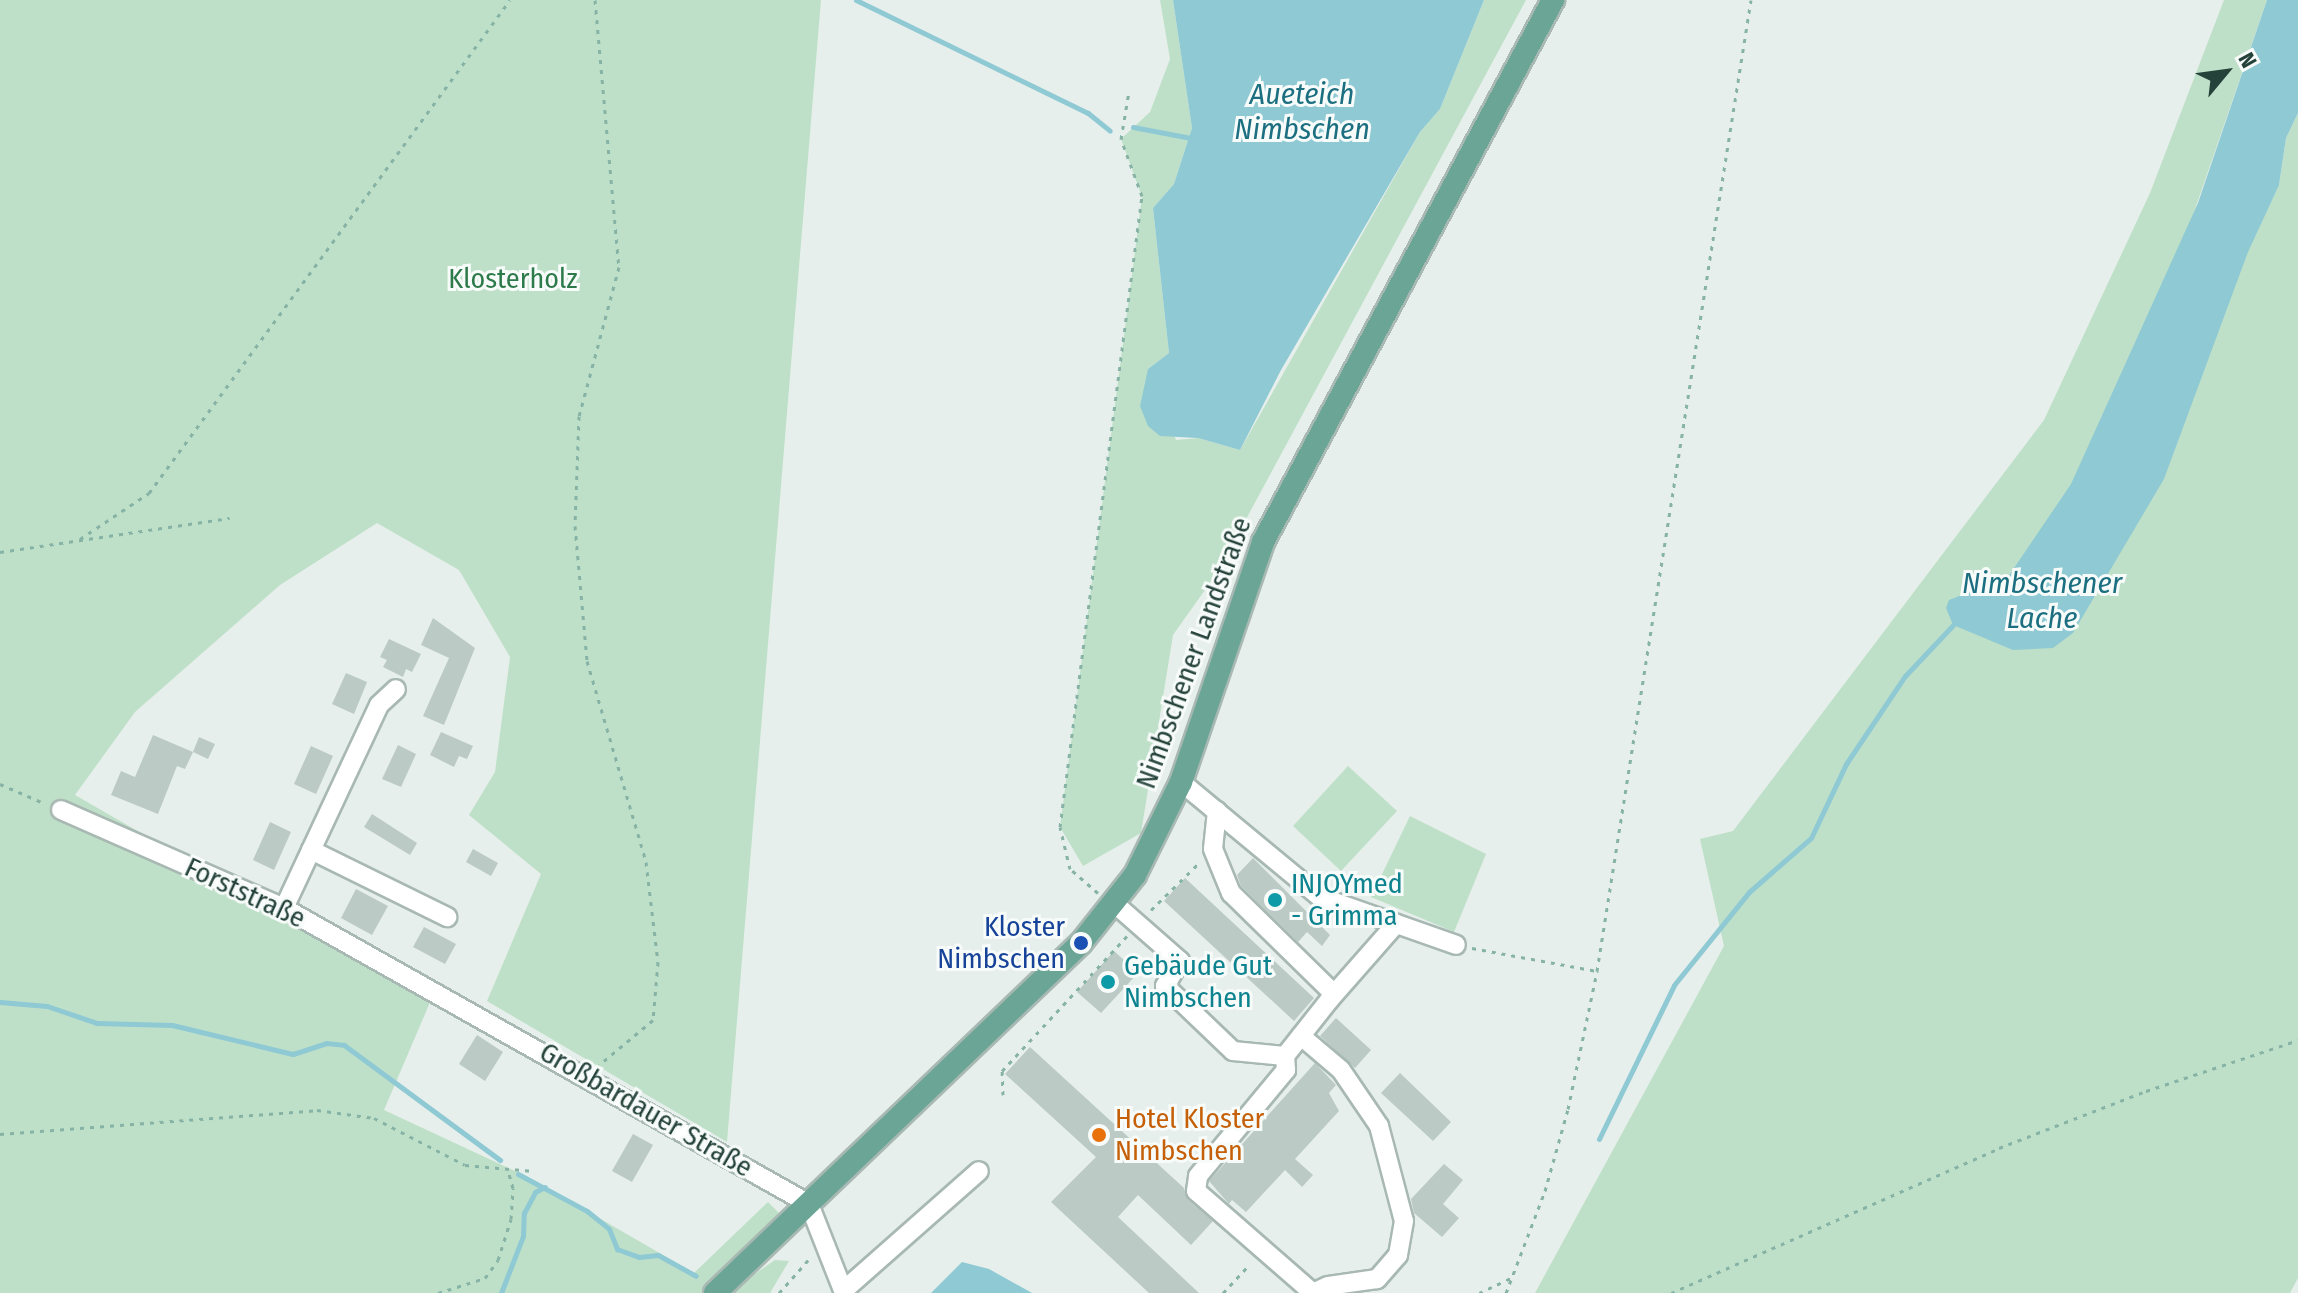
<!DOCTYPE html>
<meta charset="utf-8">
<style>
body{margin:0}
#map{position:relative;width:2298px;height:1293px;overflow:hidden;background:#e6efeb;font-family:"Fira Sans Condensed",sans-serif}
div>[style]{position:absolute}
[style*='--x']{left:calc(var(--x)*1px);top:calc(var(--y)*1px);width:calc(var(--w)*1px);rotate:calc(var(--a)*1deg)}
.green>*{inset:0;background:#bfe0c8}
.water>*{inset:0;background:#8ec9d4}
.stream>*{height:5px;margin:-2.5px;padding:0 2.5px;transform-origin:2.5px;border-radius:2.5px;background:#8ec9d4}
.building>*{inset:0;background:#bbcac4}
.path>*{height:3px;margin-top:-1.5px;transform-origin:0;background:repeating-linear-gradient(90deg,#86b3a5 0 4px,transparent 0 10px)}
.roads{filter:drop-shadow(2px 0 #a8b8b2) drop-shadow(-2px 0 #a8b8b2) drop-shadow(0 2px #a8b8b2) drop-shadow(0 -2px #a8b8b2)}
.minor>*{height:18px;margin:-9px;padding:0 9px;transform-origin:9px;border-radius:9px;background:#fff}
.major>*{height:22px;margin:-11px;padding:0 11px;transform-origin:11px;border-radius:11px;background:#6aa596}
.dots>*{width:22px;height:22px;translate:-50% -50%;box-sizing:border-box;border:4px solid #f7fbf9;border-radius:50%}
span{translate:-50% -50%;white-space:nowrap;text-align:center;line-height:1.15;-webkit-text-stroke:6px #f7fbf9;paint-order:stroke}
.park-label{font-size:28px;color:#2d7a4b}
.street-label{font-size:28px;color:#24423a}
.culture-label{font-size:28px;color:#0d838f}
.left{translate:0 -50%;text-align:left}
.transit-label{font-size:28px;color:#164399}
.right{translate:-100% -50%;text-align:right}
.food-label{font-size:28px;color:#c56008}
.water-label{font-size:30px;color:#1c6f80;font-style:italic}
.north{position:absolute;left:2186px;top:32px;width:80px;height:80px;-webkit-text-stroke:6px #f7fbf9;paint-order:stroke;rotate:61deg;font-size:22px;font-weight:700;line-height:32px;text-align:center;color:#24423a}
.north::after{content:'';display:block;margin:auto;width:28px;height:36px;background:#24423a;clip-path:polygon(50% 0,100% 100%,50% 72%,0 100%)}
</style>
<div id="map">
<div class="green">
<i style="clip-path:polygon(0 0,821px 0,727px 1142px,487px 1001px,541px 874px,469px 815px,495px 772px,510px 657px,459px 570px,377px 523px,280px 585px,135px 712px,75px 795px,431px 1000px,384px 1110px,530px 1178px,694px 1273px,768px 1202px,779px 1213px,702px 1293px,0 1293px)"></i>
<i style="clip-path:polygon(1160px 0,1173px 0,1192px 128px,1174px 184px,1153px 208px,1169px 353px,1148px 369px,1176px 440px,1198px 438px,1240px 450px,1420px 132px,1440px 109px,1484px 0,1526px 0,1217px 573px,1173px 635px,1141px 833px,1083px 866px,1060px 827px,1142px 197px,1121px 139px,1150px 112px,1170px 59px)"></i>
<i style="clip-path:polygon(2224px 0,2267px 0,2192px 218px,2279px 185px,2286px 138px,2298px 113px,2298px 1278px,2290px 1293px,1535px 1293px,1724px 946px,1700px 839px,1733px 831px,2044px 420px,2150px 193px)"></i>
<i style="clip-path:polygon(1348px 766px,1397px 811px,1341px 871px,1293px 826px)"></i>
<i style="clip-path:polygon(1410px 816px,1486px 854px,1454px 932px,1371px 897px)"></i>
<i style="clip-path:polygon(775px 1260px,789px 1261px,770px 1293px,727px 1293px)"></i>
</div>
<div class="water">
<i style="clip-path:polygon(1173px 0,1484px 0,1440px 109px,1420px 132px,1281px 370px,1240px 450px,1198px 438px,1160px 436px,1148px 426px,1140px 406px,1148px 369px,1169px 353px,1153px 208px,1174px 184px,1192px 128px)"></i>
<i style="clip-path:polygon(2267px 0,2298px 0,2298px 113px,2286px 138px,2279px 185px,2248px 252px,2164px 479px,2073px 633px,2053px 648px,2013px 650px,1953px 625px,1946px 608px,1949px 600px,2008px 577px,2071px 484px,2198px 203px)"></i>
<i style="clip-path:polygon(962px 1262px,989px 1269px,1032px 1293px,931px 1293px)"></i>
</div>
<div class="stream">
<i style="--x:856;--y:0;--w:258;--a:26"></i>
<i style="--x:1088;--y:113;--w:28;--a:39"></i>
<i style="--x:1133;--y:127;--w:59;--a:10.7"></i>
<i style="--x:0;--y:1002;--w:47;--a:4.9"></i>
<i style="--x:47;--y:1006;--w:53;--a:18.8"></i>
<i style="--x:97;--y:1023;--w:75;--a:1.5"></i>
<i style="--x:172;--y:1025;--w:124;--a:13.5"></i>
<i style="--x:293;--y:1054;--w:35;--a:-18"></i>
<i style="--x:326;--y:1043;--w:18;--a:6"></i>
<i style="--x:344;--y:1045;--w:194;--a:36.4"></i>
<i style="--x:1599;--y:1139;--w:171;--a:-64"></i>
<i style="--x:1674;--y:985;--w:119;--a:-51.1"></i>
<i style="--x:1749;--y:892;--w:82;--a:-41.1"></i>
<i style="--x:1811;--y:838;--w:82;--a:-64.7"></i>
<i style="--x:1846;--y:764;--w:106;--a:-56.2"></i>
<i style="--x:1905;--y:676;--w:70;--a:-46.7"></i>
<i style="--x:518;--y:1174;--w:78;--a:28.2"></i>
<i style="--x:587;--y:1211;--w:28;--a:39"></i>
<i style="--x:609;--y:1229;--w:22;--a:68"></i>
<i style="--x:617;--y:1249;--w:23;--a:20"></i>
<i style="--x:639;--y:1257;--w:19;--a:-6"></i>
<i style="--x:658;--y:1255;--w:43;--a:28.9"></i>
<i style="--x:501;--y:1293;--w:61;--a:-68.9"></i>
<i style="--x:523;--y:1236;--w:23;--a:-88"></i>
<i style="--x:524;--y:1213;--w:24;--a:-62"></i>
<i style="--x:535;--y:1192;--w:11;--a:-27"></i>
</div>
<div class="building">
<i style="clip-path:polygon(433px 618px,475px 648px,444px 725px,423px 716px,449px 658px,421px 645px)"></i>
<i style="clip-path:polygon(389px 639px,421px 654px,412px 672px,406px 669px,403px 677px,383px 667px,387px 660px,380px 657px)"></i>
<i style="clip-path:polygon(346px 673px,367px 682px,354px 714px,332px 704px)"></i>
<i style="clip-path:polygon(441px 732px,473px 746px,467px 759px,459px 756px,454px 767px,430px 755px)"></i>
<i style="clip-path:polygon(153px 735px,193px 752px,185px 769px,177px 766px,158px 814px,111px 795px,121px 771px,135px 777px)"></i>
<i style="clip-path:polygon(199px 737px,215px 744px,208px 759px,193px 752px)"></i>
<i style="clip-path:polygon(398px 745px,416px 754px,401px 787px,382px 779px)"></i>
<i style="clip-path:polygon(311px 746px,333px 756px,316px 794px,294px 784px)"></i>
<i style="clip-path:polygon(372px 814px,417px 843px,410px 855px,364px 827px)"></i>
<i style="clip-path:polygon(270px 822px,291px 832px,274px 870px,253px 860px)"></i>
<i style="clip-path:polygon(473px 849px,498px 863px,491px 876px,466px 862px)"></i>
<i style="clip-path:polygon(1253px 858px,1330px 935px,1322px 946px,1307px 932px,1298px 942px,1241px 886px,1237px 875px)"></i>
<i style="clip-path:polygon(1185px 878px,1314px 998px,1294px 1021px,1164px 901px)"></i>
<i style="clip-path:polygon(356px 889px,388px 906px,372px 935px,341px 918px)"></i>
<i style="clip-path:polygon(424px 927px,456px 944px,445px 964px,413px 947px)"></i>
<i style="clip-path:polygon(1114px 951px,1138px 973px,1101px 1013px,1077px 992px)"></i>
<i style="clip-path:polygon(1336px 1018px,1371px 1050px,1355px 1068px,1320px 1036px)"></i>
<i style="clip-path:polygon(477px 1035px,503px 1052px,485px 1081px,459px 1064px)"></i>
<i style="clip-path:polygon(1030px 1047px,1184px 1188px,1188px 1200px,1213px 1221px,1191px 1245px,1138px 1195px,1118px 1217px,1199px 1293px,1149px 1293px,1051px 1202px,1096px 1157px,1005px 1074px)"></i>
<i style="clip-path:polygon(1315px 1063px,1336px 1085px,1329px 1093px,1339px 1111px,1295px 1159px,1313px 1175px,1302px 1187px,1285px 1170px,1246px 1212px,1232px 1200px,1229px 1204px,1209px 1181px)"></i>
<i style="clip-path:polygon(1400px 1073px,1451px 1122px,1433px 1141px,1381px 1093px)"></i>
<i style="clip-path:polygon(633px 1134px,653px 1145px,632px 1182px,612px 1171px)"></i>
<i style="clip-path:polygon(1444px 1164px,1463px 1180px,1443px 1204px,1459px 1218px,1442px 1237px,1414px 1213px,1411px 1199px)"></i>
</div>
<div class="path">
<i style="--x:595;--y:0;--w:268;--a:84.9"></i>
<i style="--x:619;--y:267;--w:154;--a:105"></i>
<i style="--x:579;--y:416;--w:110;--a:92.1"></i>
<i style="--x:575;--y:526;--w:136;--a:84.9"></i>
<i style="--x:587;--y:661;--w:209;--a:73.6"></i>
<i style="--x:646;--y:862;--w:101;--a:83.2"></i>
<i style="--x:658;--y:962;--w:58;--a:94.9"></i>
<i style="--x:653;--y:1020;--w:70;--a:140.2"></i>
<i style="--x:80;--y:539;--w:83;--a:-33.7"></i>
<i style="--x:149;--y:493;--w:611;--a:-53.79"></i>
<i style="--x:0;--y:552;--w:232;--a:-8.4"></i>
<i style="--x:0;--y:784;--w:48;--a:23.4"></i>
<i style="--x:1098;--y:893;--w:37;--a:-139"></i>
<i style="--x:1070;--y:869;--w:43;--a:-103.4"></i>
<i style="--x:1060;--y:827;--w:636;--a:-82.6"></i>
<i style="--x:1142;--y:196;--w:61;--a:-110.2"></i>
<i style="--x:1121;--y:139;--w:49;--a:-80.5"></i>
<i style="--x:1151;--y:910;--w:67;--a:-44.4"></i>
<i style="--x:1472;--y:948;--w:127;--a:10.4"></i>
<i style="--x:1003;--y:1095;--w:24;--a:-92"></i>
<i style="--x:1002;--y:1071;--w:184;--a:-47.2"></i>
<i style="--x:0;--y:1134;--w:318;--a:-4.3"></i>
<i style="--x:317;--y:1110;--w:58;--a:8"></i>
<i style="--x:374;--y:1118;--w:102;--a:27.3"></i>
<i style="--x:465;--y:1165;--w:69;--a:5"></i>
<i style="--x:438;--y:1293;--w:49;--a:-17.7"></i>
<i style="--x:485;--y:1278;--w:22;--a:-54"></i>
<i style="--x:498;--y:1260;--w:43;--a:-72.4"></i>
<i style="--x:511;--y:1219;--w:31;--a:-86"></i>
<i style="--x:513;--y:1188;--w:19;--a:-106"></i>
<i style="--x:779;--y:1293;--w:48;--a:-48.4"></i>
<i style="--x:1223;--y:1293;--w:38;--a:-47"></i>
<i style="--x:1479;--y:1293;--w:35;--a:-25"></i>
<i style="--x:1506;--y:1293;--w:109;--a:-69.1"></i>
<i style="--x:1545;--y:1191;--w:85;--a:-74.3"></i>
<i style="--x:1568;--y:1109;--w:141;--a:-78.1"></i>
<i style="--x:1597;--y:971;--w:983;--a:-80.99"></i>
<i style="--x:1671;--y:1293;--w:359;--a:-23.8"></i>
<i style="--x:1999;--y:1148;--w:158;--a:-21.2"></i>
<i style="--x:2146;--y:1091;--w:160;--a:-18.5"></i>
</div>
<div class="roads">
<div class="minor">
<i style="--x:1181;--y:782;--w:180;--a:39.6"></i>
<i style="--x:1320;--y:897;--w:144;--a:19.4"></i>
<i style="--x:61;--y:810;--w:244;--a:23.7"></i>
<i style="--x:284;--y:908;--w:603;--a:29.41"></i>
<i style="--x:809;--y:1204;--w:96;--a:68.5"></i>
<i style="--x:1217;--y:811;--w:38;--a:96"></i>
<i style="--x:1213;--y:849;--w:48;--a:67.8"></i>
<i style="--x:1231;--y:893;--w:144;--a:44.4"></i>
<i style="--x:311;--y:850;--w:152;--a:26.2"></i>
<i style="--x:1115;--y:904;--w:86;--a:41.2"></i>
<i style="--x:1180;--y:961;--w:29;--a:121"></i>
<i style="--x:1165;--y:986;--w:94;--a:43.7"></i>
<i style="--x:1233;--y:1051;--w:52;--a:5.5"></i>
<i style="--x:284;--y:908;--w:224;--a:-64.9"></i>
<i style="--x:379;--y:705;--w:23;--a:-43"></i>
<i style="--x:1301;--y:1036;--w:52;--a:40.4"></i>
<i style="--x:1341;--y:1070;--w:68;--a:55.8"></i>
<i style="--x:1379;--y:1126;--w:98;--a:75.3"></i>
<i style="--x:1404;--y:1221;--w:35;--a:100"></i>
<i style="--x:1398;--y:1255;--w:32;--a:131"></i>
<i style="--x:1377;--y:1279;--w:49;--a:171.9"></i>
<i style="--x:1328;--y:1286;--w:17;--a:155"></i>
<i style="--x:843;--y:1291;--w:181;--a:-41.4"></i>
<i style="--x:1313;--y:1293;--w:155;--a:-138.9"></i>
<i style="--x:1196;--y:1191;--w:15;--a:-82"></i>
<i style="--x:1198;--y:1176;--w:138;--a:-50.3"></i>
<i style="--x:1286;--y:1070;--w:14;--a:-94"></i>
<i style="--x:1285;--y:1056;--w:73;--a:-51.7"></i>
<i style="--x:1330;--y:999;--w:100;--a:-48.7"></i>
</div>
<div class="major">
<i style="--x:715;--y:1293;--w:506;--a:-43.72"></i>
<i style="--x:1081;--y:943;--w:87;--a:-51.5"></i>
<i style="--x:1135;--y:875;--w:104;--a:-63.7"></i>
<i style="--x:1181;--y:782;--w:254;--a:-71.1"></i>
<i style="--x:1263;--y:542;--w:615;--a:-61.85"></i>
</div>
</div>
<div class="dots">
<i style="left:1275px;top:900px;background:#0f9aa8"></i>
<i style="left:1081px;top:943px;background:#1a4fb4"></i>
<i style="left:1108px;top:982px;background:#0f9aa8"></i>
<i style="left:1099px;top:1135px;background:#e8710a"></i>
</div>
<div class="park-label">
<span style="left:513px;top:279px">Klosterholz</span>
</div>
<div class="street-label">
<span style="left:1194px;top:653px;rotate:-70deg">Nimbschener Landstraße</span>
<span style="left:245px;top:893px;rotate:25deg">Forststraße</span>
<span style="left:646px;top:1110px;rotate:30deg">Großbardauer Straße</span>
</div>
<div class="culture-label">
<span class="left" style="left:1291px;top:900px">INJOYmed<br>- Grimma</span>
<span class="left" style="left:1124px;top:982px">Gebäude Gut<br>Nimbschen</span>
</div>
<div class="transit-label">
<span class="right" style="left:1065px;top:943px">Kloster<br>Nimbschen</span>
</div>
<div class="food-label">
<span class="left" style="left:1115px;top:1135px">Hotel Kloster<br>Nimbschen</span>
</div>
<div class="water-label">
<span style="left:1302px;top:111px">Aueteich<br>Nimbschen</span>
<span style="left:2042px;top:600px">Nimbschener<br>Lache</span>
</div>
<div class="north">N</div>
</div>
